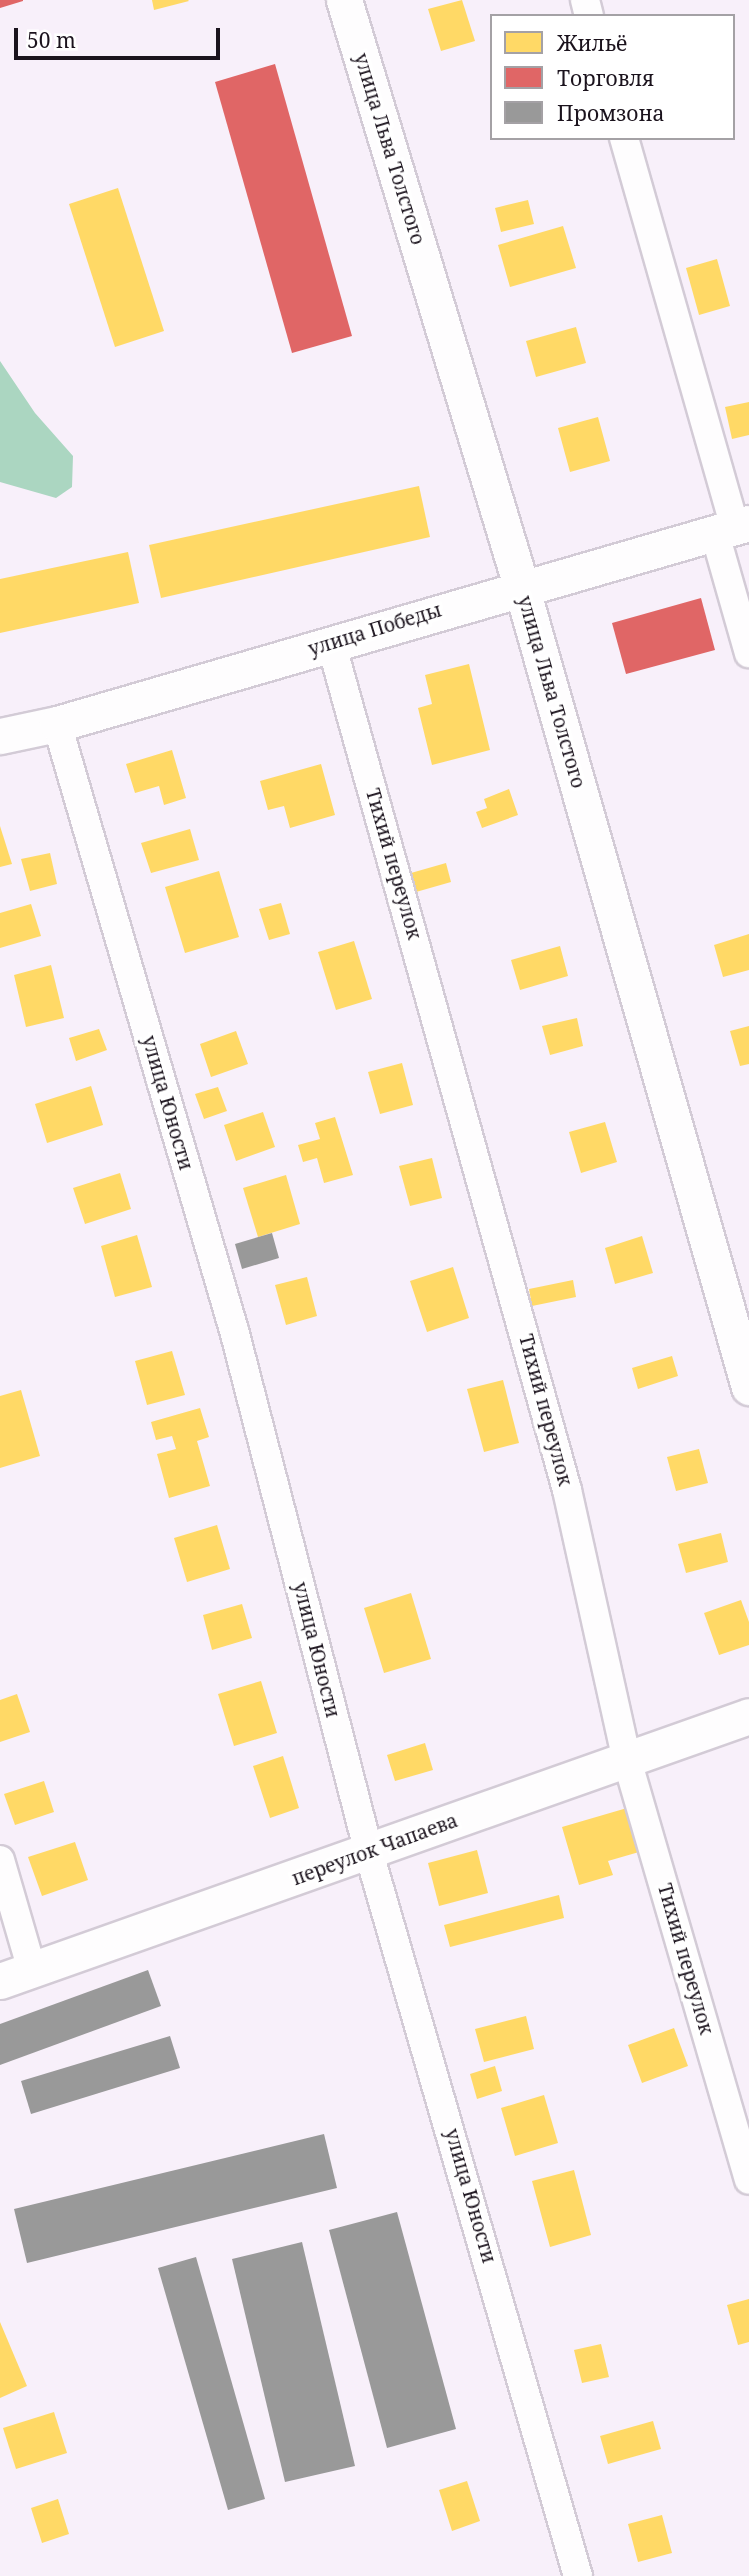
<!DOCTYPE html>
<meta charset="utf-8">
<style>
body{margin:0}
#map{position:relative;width:749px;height:2576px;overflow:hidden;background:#f8f0fa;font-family:"Noto Serif",serif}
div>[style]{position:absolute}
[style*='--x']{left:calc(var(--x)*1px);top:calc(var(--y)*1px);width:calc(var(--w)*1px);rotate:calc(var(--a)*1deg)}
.forest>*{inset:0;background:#abd6c1}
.homes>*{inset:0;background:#ffd966}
.shops>*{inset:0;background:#e06666}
.industry>*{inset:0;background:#999}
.roads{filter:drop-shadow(2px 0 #d3cbd6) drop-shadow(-2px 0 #d3cbd6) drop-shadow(0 2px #d3cbd6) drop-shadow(0 -2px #d3cbd6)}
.minor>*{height:28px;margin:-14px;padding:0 14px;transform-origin:14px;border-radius:14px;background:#fefdfe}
.tertiary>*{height:35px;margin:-17.5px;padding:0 17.5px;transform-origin:17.5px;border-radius:17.5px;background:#fefdfe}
span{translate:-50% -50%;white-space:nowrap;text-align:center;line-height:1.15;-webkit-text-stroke:7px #fff;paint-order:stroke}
.street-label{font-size:19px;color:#1b131d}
.legend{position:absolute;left:490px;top:14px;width:245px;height:126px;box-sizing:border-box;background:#fff;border:2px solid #a4a1a5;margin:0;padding:9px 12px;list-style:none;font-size:21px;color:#1b131d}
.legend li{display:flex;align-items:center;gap:14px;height:35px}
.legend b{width:35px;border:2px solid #a4a1a5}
.scale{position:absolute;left:14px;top:28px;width:206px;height:32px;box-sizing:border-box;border:4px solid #1b131d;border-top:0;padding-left:9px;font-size:21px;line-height:24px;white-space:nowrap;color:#1b131d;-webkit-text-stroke:5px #fff;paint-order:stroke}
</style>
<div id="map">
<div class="forest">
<i style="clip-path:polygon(0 361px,35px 413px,73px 456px,72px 487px,56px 498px,0 482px)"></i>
</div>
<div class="homes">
<i style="clip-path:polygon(152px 0,188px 0,189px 1px,154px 10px)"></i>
<i style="clip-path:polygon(462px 0,475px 41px,441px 51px,428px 9px)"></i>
<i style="clip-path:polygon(118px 188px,164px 331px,115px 347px,69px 204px)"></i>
<i style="clip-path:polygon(528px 200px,534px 224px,501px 232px,495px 208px)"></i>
<i style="clip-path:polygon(563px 226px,576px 268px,510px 287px,498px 245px)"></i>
<i style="clip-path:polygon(717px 259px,730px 306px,699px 315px,686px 268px)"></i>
<i style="clip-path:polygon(576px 327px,586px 363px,536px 377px,526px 341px)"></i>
<i style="clip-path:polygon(749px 402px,749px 435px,732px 439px,725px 407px)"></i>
<i style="clip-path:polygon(598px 417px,610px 461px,570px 472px,558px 428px)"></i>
<i style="clip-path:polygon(419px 486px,430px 537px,161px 598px,149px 545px)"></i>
<i style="clip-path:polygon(128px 552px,139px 603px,0 633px,0 579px)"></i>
<i style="clip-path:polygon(469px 664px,490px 750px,432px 765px,418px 708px,432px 704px,425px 675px)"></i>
<i style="clip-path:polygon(172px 750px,186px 798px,164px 805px,159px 786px,135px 793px,126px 764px)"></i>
<i style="clip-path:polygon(321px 764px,335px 815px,290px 828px,284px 806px,268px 810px,260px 781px)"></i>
<i style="clip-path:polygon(509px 789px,518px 815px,482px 828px,476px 812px,487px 808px,484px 799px)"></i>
<i style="clip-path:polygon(0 826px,12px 864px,0 867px)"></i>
<i style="clip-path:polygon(190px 829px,199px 860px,151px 873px,141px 843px)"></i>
<i style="clip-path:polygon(50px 853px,57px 884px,30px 891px,21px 859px)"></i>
<i style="clip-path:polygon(446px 863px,451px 882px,416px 892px,411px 873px)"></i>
<i style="clip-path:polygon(219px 871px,239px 937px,185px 953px,165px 887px)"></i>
<i style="clip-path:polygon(281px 903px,290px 934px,269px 940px,259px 909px)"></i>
<i style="clip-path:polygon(31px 904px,41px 936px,0 948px,0 913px)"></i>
<i style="clip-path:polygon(749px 934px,749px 970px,723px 977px,714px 945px)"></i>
<i style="clip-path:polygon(354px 941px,372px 999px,336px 1010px,318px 952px)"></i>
<i style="clip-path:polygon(560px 946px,568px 976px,520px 990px,511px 960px)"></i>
<i style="clip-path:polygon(51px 965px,64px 1018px,26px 1027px,14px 975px)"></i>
<i style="clip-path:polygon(577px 1018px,583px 1046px,550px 1055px,542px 1026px)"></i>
<i style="clip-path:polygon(749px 1026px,749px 1064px,740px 1066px,730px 1031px)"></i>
<i style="clip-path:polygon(99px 1029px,107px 1050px,76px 1061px,69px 1038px)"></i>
<i style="clip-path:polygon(236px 1031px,248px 1064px,211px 1077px,200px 1044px)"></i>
<i style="clip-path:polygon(402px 1063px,413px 1105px,380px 1114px,368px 1072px)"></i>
<i style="clip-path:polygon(91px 1086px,103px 1125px,47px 1143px,35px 1104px)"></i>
<i style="clip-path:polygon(218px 1087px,227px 1111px,204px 1119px,195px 1094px)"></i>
<i style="clip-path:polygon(263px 1112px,275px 1147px,236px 1161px,224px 1125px)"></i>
<i style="clip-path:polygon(335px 1117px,353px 1175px,324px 1183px,317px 1158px,303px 1162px,298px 1145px,320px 1139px,315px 1123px)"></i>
<i style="clip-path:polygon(605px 1122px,617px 1162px,581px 1173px,569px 1132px)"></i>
<i style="clip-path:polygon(432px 1158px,442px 1198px,410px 1206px,399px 1166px)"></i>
<i style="clip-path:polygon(120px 1173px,131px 1209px,85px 1224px,73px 1188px)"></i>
<i style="clip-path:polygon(286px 1175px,300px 1224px,258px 1237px,243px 1188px)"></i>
<i style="clip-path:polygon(137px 1235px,152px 1287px,115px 1297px,101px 1246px)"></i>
<i style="clip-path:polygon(642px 1236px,653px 1273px,615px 1284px,605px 1248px)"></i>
<i style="clip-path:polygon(453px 1267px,469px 1318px,427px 1332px,410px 1281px)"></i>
<i style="clip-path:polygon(307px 1277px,317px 1316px,286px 1325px,275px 1285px)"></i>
<i style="clip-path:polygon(573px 1280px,576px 1297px,532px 1306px,529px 1289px)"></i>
<i style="clip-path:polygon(172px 1351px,185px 1395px,147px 1405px,135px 1361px)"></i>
<i style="clip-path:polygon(672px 1356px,678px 1376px,638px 1389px,632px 1368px)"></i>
<i style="clip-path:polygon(503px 1380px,519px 1443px,484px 1452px,467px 1389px)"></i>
<i style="clip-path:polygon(21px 1390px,40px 1456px,0 1468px,0 1396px)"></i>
<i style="clip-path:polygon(200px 1408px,209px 1437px,197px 1441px,210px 1486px,169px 1498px,157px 1454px,176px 1449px,172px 1436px,156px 1440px,151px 1422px)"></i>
<i style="clip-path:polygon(699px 1449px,708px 1483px,676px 1491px,667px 1457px)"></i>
<i style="clip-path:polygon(217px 1525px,230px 1569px,187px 1582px,174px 1538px)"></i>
<i style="clip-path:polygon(721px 1533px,728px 1562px,686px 1573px,678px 1544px)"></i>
<i style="clip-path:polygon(411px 1593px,431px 1659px,384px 1673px,364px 1608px)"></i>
<i style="clip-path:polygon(741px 1600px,749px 1622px,749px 1645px,719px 1655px,704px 1613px)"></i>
<i style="clip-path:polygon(242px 1604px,252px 1638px,212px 1650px,203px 1615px)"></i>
<i style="clip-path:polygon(261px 1681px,277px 1733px,234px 1746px,218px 1694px)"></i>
<i style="clip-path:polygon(17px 1694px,30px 1732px,0 1742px,0 1700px)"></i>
<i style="clip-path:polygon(425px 1743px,433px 1770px,395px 1781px,387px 1755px)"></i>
<i style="clip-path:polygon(283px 1756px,299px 1808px,270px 1818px,253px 1766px)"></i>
<i style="clip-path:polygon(44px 1781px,54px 1812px,15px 1825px,4px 1794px)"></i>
<i style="clip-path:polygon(627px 1808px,639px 1852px,608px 1861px,613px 1875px,579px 1885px,562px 1827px)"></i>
<i style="clip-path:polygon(75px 1842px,88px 1880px,42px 1896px,28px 1857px)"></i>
<i style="clip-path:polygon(477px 1850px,488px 1893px,439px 1906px,428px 1863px)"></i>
<i style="clip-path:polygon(559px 1895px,564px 1918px,450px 1947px,444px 1925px)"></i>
<i style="clip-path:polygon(526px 2016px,534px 2049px,484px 2062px,475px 2029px)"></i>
<i style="clip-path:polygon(674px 2028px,688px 2066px,642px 2083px,628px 2045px)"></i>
<i style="clip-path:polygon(495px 2066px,502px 2091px,477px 2099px,470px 2074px)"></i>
<i style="clip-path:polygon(544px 2095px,558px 2143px,515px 2156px,501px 2108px)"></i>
<i style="clip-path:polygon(574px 2170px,591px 2235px,550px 2247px,532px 2181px)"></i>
<i style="clip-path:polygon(749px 2299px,749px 2342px,738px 2345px,727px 2305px)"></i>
<i style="clip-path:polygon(0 2322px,27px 2386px,0 2398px)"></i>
<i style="clip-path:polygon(601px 2344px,609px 2377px,582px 2383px,574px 2350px)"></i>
<i style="clip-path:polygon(54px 2412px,67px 2453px,16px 2469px,3px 2428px)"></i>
<i style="clip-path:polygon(653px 2421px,661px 2449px,608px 2464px,600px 2436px)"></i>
<i style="clip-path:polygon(467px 2481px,480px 2521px,452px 2531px,439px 2490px)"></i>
<i style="clip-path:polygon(58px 2499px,69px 2534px,42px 2543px,31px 2508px)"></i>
<i style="clip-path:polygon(662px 2515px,672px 2553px,638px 2562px,628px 2524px)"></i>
</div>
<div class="shops">
<i style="clip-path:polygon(0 0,23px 0,23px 1px,0 8px)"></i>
<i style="clip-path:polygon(275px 64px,352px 336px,292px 353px,215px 82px)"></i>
<i style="clip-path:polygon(701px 598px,715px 650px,626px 674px,612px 623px)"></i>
</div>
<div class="industry">
<i style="clip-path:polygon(272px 1233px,279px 1258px,242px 1269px,235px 1244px)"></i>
<i style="clip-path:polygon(148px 1970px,161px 2006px,0 2065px,0 2024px)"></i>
<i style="clip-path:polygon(170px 2036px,180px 2068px,31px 2114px,21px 2081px)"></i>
<i style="clip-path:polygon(324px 2134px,337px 2188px,27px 2263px,14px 2209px)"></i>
<i style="clip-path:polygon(397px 2212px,456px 2429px,387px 2448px,329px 2230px)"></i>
<i style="clip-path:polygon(302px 2242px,355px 2466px,285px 2482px,232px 2259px)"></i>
<i style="clip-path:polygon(196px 2257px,265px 2499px,228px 2510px,158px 2268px)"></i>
</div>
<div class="roads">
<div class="minor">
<i style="--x:585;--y:0;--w:16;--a:76"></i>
<i style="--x:624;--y:138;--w:405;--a:74.1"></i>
<i style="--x:715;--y:534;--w:124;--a:74.1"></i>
<i style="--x:331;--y:643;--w:879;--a:74.43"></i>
<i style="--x:567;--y:1490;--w:277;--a:77.5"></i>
<i style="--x:627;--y:1760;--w:437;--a:73.8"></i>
<i style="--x:57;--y:724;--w:635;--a:73.73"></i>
<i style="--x:235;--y:1334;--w:536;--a:75.52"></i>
<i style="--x:369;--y:1853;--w:753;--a:73.88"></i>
<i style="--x:0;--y:1860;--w:115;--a:73.8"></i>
</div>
<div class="tertiary">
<i style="--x:344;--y:0;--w:612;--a:73.19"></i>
<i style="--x:521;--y:586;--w:833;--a:74.11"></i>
<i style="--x:0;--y:736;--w:58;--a:-11.9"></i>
<i style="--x:57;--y:724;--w:721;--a:-16.2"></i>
<i style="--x:0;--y:1981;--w:794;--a:-19.48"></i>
</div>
</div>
<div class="street-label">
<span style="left:389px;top:149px;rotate:73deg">улица Льва Толстого</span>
<span style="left:375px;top:630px;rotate:-17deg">улица Победы</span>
<span style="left:551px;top:692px;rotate:74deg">улица Льва Толстого</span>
<span style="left:393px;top:864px;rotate:74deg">Тихий переулок</span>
<span style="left:167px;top:1103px;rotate:74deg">улица Юности</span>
<span style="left:545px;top:1410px;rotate:75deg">Тихий переулок</span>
<span style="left:316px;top:1650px;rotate:76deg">улица Юности</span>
<span style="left:375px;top:1850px;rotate:-20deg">переулок Чапаева</span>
<span style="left:685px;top:1959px;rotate:74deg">Тихий переулок</span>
<span style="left:470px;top:2196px;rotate:74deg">улица Юности</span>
</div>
<ul class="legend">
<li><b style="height:19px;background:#ffd966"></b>Жильё</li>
<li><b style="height:19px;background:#e06666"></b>Торговля</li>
<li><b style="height:19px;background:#999"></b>Промзона</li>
</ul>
<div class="scale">50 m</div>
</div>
